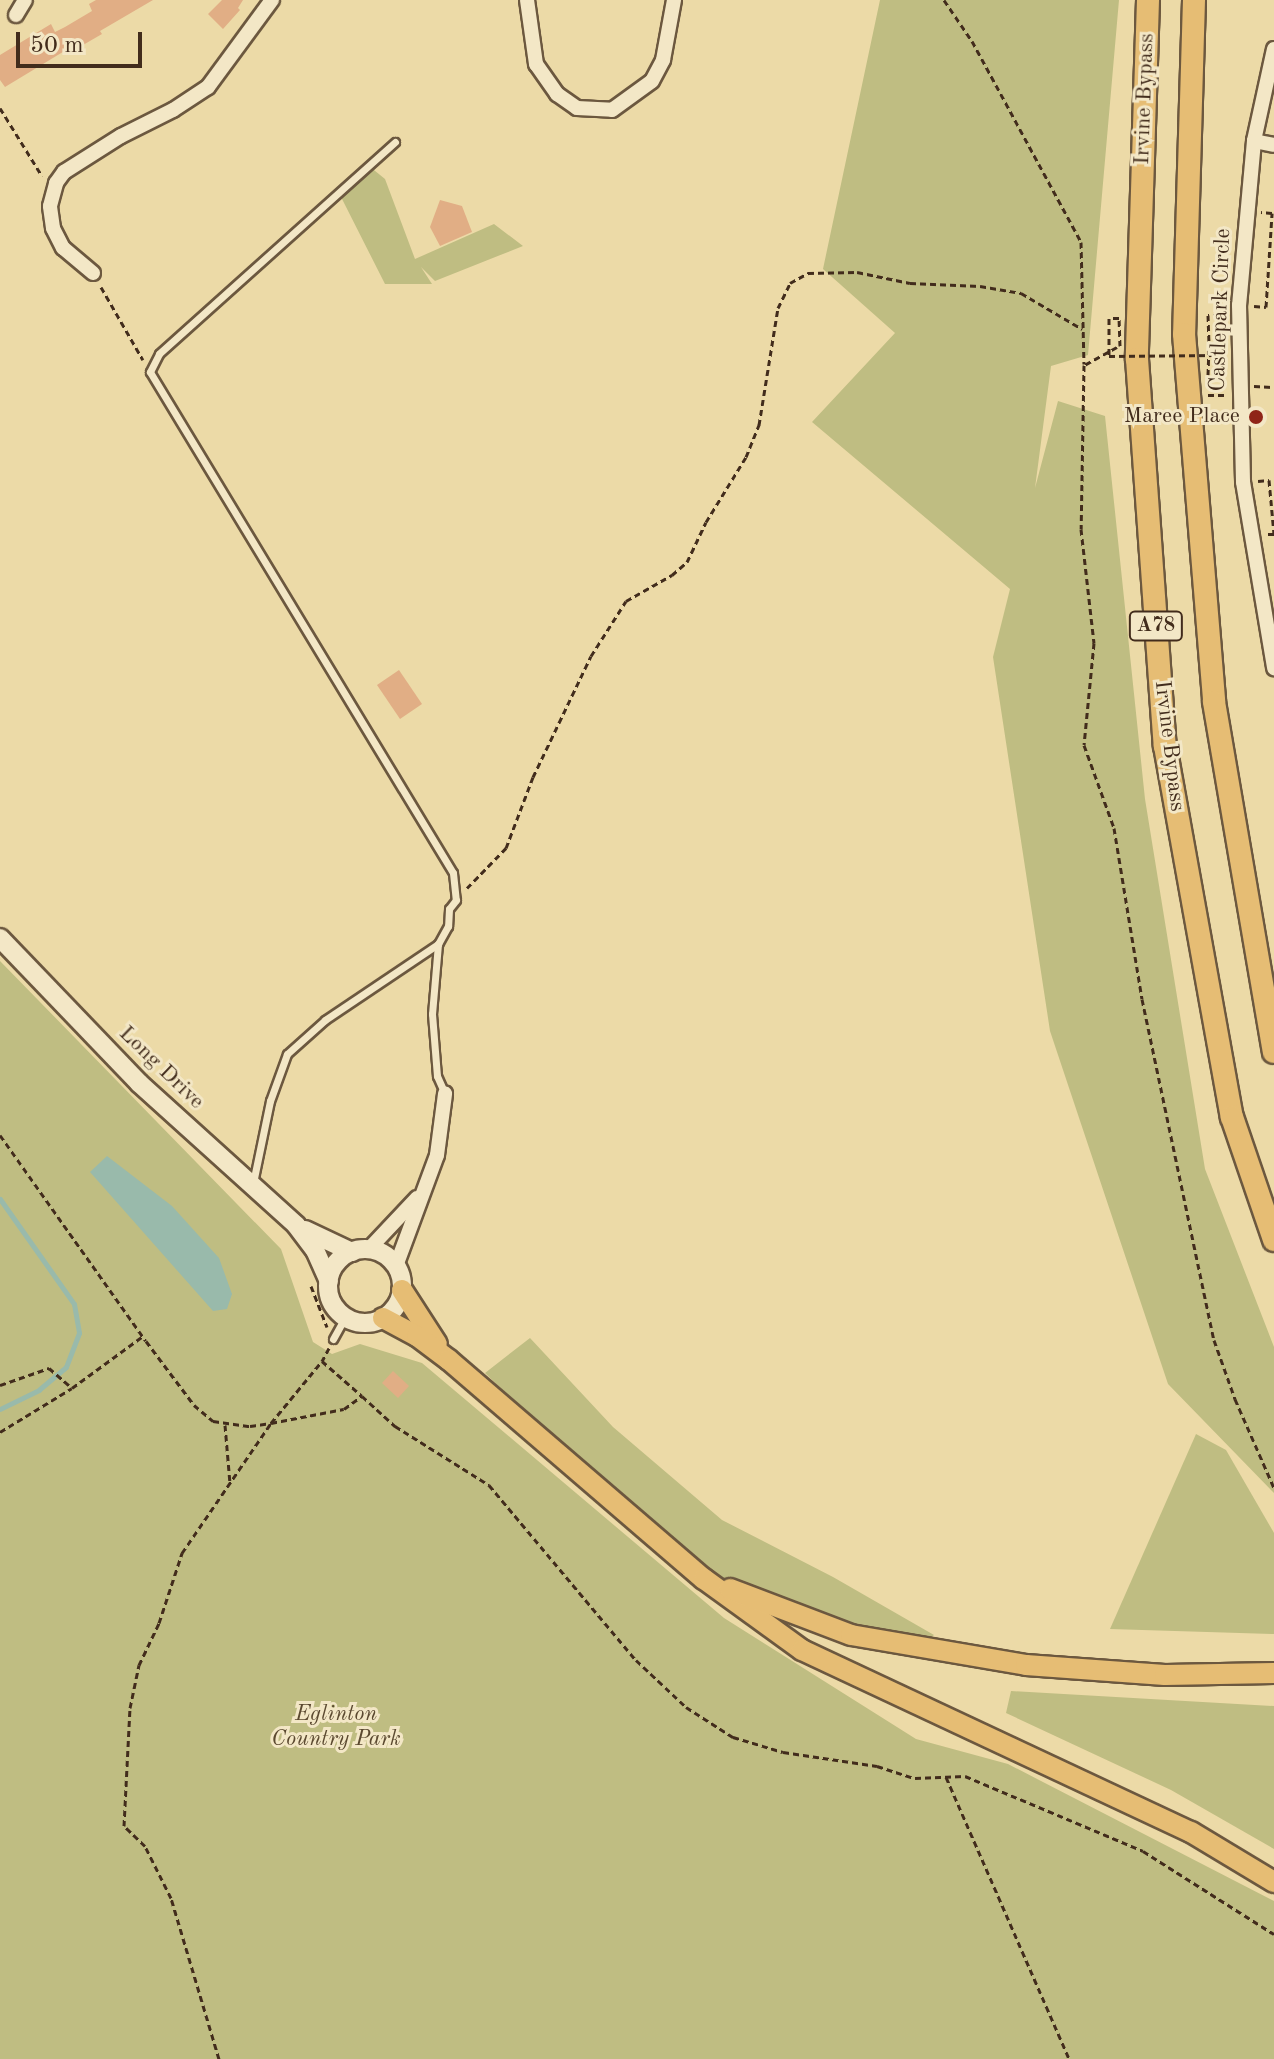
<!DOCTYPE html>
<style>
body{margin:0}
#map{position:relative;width:1274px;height:2059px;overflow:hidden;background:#ecdaa7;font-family:"Old Standard TT",serif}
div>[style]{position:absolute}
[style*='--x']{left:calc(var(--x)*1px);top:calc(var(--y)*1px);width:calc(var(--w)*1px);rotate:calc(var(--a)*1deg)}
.green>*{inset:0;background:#bfbd82}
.water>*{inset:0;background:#99baab}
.stream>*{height:5px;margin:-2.5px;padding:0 2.5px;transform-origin:2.5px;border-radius:2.5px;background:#99baab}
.building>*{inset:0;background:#e1ae85}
.path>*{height:3px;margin-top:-1.5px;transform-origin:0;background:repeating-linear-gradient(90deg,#422c1c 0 6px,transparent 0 10px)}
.roads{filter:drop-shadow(2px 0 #6c583f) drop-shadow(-2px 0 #6c583f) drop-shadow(0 2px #6c583f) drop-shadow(0 -2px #6c583f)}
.service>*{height:7px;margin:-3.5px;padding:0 3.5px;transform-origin:3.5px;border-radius:3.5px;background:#f3e7c6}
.minor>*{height:14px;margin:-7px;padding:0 7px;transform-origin:7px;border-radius:7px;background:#f3e7c6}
.secondary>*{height:18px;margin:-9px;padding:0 9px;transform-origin:9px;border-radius:9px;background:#f3e7c6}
.secondary>.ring{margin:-9px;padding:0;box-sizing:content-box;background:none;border:18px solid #f3e7c6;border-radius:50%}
.primary>*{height:20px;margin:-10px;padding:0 10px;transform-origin:10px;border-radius:10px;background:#e6bd74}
.trunk>*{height:22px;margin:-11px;padding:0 11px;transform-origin:11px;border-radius:11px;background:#e6bd74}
.path-bridge>*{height:3px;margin-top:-1.5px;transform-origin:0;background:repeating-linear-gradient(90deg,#422c1c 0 6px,transparent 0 10px)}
.dots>*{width:22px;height:22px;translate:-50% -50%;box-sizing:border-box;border:4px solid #f3e7c6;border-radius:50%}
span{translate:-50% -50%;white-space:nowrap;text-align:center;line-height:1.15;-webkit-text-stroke:6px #f3e7c6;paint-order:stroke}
.shield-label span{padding:2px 6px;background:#f3e7c6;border:2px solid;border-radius:6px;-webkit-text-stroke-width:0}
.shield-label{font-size:20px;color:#422c1c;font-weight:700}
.street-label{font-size:22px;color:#422c1c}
.poi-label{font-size:22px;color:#422c1c}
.right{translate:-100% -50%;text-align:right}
.park-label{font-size:22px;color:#5b4930;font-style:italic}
.scale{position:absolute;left:16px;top:32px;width:126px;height:36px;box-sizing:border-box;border:4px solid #422c1c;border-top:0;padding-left:10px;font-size:24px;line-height:28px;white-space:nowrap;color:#422c1c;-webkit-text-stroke:6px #f3e7c6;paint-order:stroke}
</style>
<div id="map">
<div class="green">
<i style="clip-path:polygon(880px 0,1119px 0,1088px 355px,1051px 366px,1035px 488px,1058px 401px,1105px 416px,1145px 799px,1205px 1169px,1274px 1347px,1274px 1493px,1168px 1384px,1050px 1031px,993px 657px,1010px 589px,812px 422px,895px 333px,823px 269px)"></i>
<i style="clip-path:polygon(369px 166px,385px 179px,415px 259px,494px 224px,523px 246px,435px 281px,421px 267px,432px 284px,385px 284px,340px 195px)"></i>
<i style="clip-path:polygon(0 961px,281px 1249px,313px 1342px,332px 1354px,360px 1344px,422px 1363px,724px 1618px,916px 1739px,1008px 1764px,1274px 1901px,1274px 2059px,0 2059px)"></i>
<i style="clip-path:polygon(530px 1338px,613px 1427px,722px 1520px,833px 1577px,934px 1635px,920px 1647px,756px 1598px,671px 1551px,485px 1373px)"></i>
<i style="clip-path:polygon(1196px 1434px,1226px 1450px,1274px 1533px,1274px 1634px,1110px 1629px)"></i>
<i style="clip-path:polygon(1011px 1691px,1274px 1706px,1274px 1849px,1171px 1790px,1006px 1713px)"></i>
</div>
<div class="water">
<i style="clip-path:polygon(107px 1156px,172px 1206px,219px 1258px,232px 1294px,227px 1309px,213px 1311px,90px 1172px)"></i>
</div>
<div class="stream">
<i style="--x:0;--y:1199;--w:128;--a:54.8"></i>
<i style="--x:74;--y:1304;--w:29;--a:80"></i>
<i style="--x:79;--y:1333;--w:36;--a:111"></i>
<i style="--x:66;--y:1367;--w:35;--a:140"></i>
<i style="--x:39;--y:1390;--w:43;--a:154"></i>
</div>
<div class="building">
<i style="clip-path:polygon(96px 0,153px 0,100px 31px,102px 34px,83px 45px,81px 41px,5px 87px,0 80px,0 55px,51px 24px,55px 32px,65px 27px,92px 11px,89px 4px)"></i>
<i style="clip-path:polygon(222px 0,243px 0,238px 8px,240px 10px,223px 29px,208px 14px)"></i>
<i style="clip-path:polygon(440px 200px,462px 206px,472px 232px,440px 246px,430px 227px)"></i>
<i style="clip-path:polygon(399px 670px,422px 704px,400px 719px,377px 685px)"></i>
<i style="clip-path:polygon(393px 1371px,409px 1386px,398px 1398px,382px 1383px)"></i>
</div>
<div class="path">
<i style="--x:944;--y:0;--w:50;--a:55.7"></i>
<i style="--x:972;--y:41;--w:229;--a:61.5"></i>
<i style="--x:1081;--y:242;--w:122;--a:88.6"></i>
<i style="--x:0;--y:108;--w:80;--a:58.3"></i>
<i style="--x:101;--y:287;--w:84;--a:60.1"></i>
<i style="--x:1254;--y:306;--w:12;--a:5"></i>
<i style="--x:1266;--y:307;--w:94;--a:-86.3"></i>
<i style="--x:1272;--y:213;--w:11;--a:-175"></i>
<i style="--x:1117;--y:347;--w:38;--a:151"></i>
<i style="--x:1084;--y:365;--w:164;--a:91"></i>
<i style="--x:1081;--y:529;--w:115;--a:83.5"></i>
<i style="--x:1094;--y:643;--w:102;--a:95.6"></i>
<i style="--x:1084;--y:745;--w:88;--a:70.1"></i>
<i style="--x:1114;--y:828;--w:173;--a:80.7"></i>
<i style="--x:1142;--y:999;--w:349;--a:78.1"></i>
<i style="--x:1214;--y:1340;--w:63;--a:70.4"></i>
<i style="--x:1235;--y:1399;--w:97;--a:66.3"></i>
<i style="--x:1208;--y:375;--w:30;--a:-88"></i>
<i style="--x:1254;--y:386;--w:20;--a:3"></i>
<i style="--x:1208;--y:395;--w:20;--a:0"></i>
<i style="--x:1258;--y:481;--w:11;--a:-5"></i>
<i style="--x:1269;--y:480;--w:54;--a:84.7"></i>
<i style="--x:1274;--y:534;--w:7;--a:180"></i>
<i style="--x:467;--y:888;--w:56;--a:-45.7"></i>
<i style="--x:506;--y:848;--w:76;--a:-69.2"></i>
<i style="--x:533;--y:777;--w:134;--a:-64.4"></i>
<i style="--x:591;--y:656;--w:65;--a:-57.5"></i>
<i style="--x:626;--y:601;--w:53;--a:-29.5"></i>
<i style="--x:672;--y:575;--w:20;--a:-41"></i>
<i style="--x:687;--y:562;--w:44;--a:-64.6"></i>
<i style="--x:706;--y:522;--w:76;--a:-58.4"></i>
<i style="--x:746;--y:457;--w:35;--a:-68"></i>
<i style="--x:759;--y:425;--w:119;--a:-80.8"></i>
<i style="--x:778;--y:308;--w:28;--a:-64"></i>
<i style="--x:790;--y:283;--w:21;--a:-29"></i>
<i style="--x:808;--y:273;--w:49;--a:-1.2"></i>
<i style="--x:857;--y:272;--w:54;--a:11.7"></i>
<i style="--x:910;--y:283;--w:70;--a:2.5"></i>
<i style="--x:980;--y:286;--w:42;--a:9.7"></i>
<i style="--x:1021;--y:293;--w:71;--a:30.5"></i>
<i style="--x:0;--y:1135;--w:252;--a:54.7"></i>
<i style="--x:146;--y:1341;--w:80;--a:53.1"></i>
<i style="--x:194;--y:1405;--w:25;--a:40"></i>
<i style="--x:213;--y:1421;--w:37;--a:8"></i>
<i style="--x:250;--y:1426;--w:21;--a:-8"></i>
<i style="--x:271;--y:1423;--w:74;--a:-10.9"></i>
<i style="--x:344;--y:1409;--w:22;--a:-36"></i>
<i style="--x:362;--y:1396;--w:45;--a:42.3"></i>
<i style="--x:395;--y:1426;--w:111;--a:32.1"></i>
<i style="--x:489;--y:1485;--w:229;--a:50"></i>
<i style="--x:636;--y:1660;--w:69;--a:43.2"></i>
<i style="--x:686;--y:1707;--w:56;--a:32.6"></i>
<i style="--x:733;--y:1737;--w:52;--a:16.7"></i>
<i style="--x:783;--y:1752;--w:95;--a:8.5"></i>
<i style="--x:877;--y:1766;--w:40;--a:18"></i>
<i style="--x:915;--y:1778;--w:50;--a:-2.3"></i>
<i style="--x:965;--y:1776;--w:193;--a:22.8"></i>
<i style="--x:1143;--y:1851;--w:155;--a:32.4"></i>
<i style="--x:311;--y:1286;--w:44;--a:68.7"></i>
<i style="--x:329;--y:1348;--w:15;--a:118"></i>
<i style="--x:322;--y:1361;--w:53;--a:41.2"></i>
<i style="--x:0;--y:1385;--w:52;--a:-19.1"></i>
<i style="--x:49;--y:1368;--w:30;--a:41"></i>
<i style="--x:72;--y:1388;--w:88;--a:-36.2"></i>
<i style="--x:225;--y:1425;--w:58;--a:85.1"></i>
<i style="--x:0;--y:1432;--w:84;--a:-31.4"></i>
<i style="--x:946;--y:1777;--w:308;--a:66.4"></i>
<i style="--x:219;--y:2059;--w:168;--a:-106.6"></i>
<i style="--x:171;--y:1898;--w:58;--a:-116.6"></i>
<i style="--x:145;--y:1846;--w:29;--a:-136"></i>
<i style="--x:124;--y:1826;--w:118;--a:-87.1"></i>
<i style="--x:130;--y:1708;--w:44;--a:-78.2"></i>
<i style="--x:139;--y:1665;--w:47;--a:-64.5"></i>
<i style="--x:159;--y:1623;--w:74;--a:-71.8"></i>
<i style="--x:182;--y:1553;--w:158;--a:-55.6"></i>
<i style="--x:271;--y:1423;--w:80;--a:-50.6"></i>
</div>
<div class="roads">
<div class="service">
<i style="--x:395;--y:142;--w:317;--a:138.1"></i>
<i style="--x:159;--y:354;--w:20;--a:117"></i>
<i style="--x:150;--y:372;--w:585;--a:58.83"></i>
<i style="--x:453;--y:873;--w:27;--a:84"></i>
<i style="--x:456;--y:900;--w:11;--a:128"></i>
<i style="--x:449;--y:909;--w:17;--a:93"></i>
<i style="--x:448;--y:926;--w:21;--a:119"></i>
<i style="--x:438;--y:944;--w:70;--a:94.9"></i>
<i style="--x:432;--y:1014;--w:62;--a:85.4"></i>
<i style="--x:437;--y:1076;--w:20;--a:66"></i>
<i style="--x:253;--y:1183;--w:84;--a:-78.3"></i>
<i style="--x:270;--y:1101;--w:50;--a:-70.1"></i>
<i style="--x:287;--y:1054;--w:51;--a:-41.8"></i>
<i style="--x:325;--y:1020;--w:136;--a:-33.9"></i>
<i style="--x:333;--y:1339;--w:25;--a:-61"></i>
</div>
<div class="minor">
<i style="--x:527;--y:0;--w:65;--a:82"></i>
<i style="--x:536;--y:64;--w:37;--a:55"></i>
<i style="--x:557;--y:94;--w:24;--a:35"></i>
<i style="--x:577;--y:108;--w:35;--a:3"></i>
<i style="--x:612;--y:110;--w:49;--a:-35.9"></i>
<i style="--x:652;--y:81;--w:24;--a:-62"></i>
<i style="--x:663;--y:60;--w:61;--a:-79.6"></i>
<i style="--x:16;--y:15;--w:17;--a:-59"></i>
<i style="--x:1274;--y:49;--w:94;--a:102.3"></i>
<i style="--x:1254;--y:141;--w:165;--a:95.2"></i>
<i style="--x:1239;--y:305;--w:177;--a:88.7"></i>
<i style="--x:1243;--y:482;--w:189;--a:80.5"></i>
<i style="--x:1254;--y:141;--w:20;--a:11"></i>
<i style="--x:93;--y:273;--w:39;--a:-140"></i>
<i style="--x:63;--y:248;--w:22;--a:-117"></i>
<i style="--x:53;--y:228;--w:22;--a:-98"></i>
<i style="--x:50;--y:206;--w:24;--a:-75"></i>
<i style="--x:56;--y:183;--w:14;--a:-54"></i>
<i style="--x:64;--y:172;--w:67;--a:-32.3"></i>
<i style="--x:121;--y:136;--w:58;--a:-26.6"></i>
<i style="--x:173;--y:110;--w:42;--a:-33.3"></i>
<i style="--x:208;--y:87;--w:108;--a:-53.7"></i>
<i style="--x:369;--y:1249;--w:70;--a:-46.7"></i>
<i style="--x:396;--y:1266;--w:118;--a:-69.7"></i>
<i style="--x:437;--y:1155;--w:62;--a:-82.5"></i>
</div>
<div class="secondary">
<i style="--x:0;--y:938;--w:201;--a:46.2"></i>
<i style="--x:139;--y:1083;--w:212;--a:42.1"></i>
<i style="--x:296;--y:1225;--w:31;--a:53"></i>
<i style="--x:315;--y:1250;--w:34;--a:66"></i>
<i style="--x:305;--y:1230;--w:52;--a:25.1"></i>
<i class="ring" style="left:328px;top:1249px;width:56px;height:56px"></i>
</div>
<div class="primary">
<i style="--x:402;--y:1290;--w:64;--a:57.1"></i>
<i style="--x:383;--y:1318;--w:38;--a:28"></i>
<i style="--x:417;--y:1336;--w:40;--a:37"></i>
<i style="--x:449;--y:1360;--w:336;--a:40.7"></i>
<i style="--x:704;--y:1579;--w:121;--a:35.9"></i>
<i style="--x:802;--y:1650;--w:429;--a:25.1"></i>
<i style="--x:1191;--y:1832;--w:97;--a:31.1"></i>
<i style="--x:730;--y:1589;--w:129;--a:20.8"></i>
<i style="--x:851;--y:1635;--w:178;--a:9.7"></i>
<i style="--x:1026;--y:1665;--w:139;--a:4.1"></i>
<i style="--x:1165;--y:1675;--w:109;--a:-1.1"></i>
</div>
<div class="trunk">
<i style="--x:1148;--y:0;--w:359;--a:91.8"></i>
<i style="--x:1137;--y:359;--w:388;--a:85.9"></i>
<i style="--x:1165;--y:746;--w:377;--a:79.8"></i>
<i style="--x:1232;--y:1117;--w:130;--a:71.1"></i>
<i style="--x:1194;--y:0;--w:334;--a:91.7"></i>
<i style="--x:1184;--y:334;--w:369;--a:85.3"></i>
<i style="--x:1214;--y:702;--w:355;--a:80.3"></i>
</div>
</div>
<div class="path-bridge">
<i style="--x:1120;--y:346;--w:28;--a:-92"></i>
<i style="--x:1119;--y:318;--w:10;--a:180"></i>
<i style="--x:1109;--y:318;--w:38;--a:90"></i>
<i style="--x:1109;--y:356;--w:110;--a:-0.5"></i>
<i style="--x:1219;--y:355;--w:40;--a:-90"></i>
<i style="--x:1219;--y:315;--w:11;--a:180"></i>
<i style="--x:1208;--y:315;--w:30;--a:88"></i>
</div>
<div class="dots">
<i style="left:1256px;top:417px;background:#8f2418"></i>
</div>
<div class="shield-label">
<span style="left:1156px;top:626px">A78</span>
</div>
<div class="street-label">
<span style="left:1145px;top:99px;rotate:-88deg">Irvine Bypass</span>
<span style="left:1221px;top:310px;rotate:-88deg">Castlepark Circle</span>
<span style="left:1169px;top:746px;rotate:83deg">Irvine Bypass</span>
<span style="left:161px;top:1068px;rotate:44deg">Long Drive</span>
</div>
<div class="poi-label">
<span class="right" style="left:1240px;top:417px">Maree Place</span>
</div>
<div class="park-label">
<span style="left:336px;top:1727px">Eglinton<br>Country Park</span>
</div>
<div class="scale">50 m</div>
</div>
